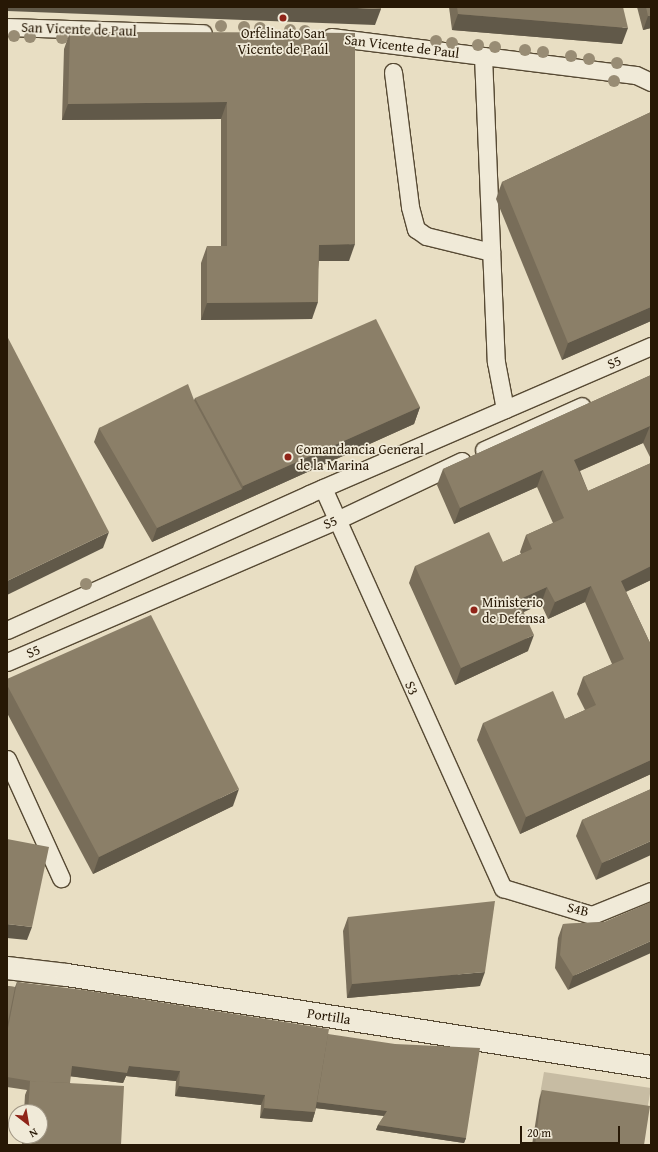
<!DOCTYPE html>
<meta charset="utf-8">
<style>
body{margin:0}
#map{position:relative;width:658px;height:1152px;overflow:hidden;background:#e8dec3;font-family:"Gentium Book Plus",serif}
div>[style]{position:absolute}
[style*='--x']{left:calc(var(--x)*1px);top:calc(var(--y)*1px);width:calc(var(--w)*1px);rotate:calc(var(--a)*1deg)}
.green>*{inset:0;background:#c7bca3}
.roads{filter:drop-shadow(1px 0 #574a34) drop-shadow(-1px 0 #574a34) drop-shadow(0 1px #574a34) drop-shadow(0 -1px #574a34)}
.service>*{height:17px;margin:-8.5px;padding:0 8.5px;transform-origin:8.5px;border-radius:8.5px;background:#f0ead8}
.minor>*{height:22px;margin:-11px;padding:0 11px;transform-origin:11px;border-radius:11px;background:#f0ead8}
.trees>*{width:12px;height:12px;margin:-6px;border-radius:50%;background:#988c74}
.wall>*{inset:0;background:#786d59}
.shaded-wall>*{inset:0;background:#615949}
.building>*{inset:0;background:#8b7f68}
.dots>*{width:11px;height:11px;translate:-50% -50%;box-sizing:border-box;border:2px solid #f0ead8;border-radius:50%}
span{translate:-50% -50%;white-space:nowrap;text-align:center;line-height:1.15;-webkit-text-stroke:3.5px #f0ead8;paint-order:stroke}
.street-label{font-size:14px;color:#271805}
.poi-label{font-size:14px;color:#271805}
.left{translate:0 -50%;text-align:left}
.frame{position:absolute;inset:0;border:8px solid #271805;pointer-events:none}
.north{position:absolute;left:8px;top:1104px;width:40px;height:40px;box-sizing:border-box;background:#f0ead8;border:1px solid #a09684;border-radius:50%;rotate:149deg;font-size:11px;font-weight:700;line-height:16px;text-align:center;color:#271805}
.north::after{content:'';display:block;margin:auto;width:14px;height:18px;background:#8f2418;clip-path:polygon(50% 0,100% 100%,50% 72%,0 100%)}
.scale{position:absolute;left:520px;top:1126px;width:100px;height:18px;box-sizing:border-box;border:2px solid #271805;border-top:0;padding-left:5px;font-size:12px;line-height:14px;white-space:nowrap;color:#271805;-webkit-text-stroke:3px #f0ead8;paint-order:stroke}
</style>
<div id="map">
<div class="green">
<i style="clip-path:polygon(544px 1072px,651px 1088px,646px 1116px,539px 1100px)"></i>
</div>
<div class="roads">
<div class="service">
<i style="--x:7;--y:27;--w:196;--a:1.8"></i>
<i style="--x:331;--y:37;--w:307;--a:7.1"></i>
<i style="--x:636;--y:75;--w:17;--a:25"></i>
<i style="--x:483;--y:56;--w:306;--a:87.6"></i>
<i style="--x:496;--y:362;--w:48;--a:79.2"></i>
<i style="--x:393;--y:72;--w:136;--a:82.8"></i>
<i style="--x:410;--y:207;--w:23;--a:75"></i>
<i style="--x:416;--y:229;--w:12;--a:35"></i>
<i style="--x:426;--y:236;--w:67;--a:13.8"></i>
<i style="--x:484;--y:450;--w:107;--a:-24.2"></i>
<i style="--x:323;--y:488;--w:439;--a:65.8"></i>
<i style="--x:503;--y:888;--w:93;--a:16.9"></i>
<i style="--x:592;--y:915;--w:64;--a:-22.1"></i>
<i style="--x:7;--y:630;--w:331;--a:-24.2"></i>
<i style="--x:309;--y:494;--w:373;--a:-23.4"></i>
<i style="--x:7;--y:662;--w:359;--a:-23.3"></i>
<i style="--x:337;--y:520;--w:138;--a:-25.3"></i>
<i style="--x:7;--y:759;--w:131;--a:65.6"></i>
</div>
<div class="minor">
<i style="--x:7;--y:968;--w:60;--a:6.7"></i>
<i style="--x:67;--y:975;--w:591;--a:8.95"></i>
</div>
</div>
<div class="trees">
<i style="left:221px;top:26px"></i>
<i style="left:244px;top:27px"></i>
<i style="left:260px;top:28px"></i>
<i style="left:290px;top:30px"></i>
<i style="left:305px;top:31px"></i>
<i style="left:14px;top:36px"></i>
<i style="left:30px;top:37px"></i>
<i style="left:62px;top:38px"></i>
<i style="left:436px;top:41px"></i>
<i style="left:452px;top:43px"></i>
<i style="left:478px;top:45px"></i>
<i style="left:495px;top:47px"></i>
<i style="left:525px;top:50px"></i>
<i style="left:543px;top:52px"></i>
<i style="left:571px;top:56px"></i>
<i style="left:589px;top:59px"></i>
<i style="left:617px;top:63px"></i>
<i style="left:614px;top:81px"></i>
<i style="left:86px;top:584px"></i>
</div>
<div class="wall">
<i style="clip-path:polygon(449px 7px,623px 7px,622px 44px,452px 30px)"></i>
<i style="clip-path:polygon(637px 7px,651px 7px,651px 28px,643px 30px)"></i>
<i style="clip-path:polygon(70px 32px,355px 33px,349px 261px,319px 261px,312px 319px,201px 320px,201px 263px,207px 246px,221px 246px,221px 119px,62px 120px,64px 49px)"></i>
<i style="clip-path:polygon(651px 112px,651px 321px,562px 360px,496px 199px,502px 182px)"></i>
<i style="clip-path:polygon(651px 375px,651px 459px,643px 443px,580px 471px,588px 491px,651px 463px,651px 580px,626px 592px,651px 645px,651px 774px,520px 834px,477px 740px,483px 723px,565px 719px,585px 710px,577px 694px,583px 677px,612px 664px,585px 602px,548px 619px,541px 604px,524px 612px,528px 651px,455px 685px,409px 583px,415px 566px,503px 562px,521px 554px,520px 552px,526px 535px,553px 523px,537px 487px,454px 524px,437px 485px,443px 469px)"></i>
<i style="clip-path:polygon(195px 398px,420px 407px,414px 424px,152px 542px,94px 442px,99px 428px,194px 400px)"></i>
<i style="clip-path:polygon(7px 679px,233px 806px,93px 874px,7px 713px)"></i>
<i style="clip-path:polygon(651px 789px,596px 880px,576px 836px,582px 820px)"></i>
<i style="clip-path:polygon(348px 917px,480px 986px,347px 998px,343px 931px)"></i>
<i style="clip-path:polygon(604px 922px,568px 990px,555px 968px,558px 938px,563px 924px)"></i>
<i style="clip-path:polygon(17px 982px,328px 1034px,466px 1138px,464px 1143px,376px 1130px,378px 1125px,384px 1116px,316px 1108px,315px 1112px,312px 1122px,260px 1118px,261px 1105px,175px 1096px,176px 1081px,126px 1076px,123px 1083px,70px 1076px,70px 1083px,121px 1145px,22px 1145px,23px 1136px,40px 1136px,40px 1112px,24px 1112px,25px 1095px,27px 1090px,7px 1087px,7px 986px,15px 987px)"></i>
<i style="clip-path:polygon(542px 1090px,644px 1145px,532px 1145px,539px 1100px)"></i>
</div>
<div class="shaded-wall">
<i style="clip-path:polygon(7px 7px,333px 7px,381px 9px,375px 25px,7px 11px)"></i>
<i style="clip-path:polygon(458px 14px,628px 28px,622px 44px,452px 30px)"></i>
<i style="clip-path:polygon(648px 16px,651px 16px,651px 28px,643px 30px)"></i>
<i style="clip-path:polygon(227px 102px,221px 119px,62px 120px,68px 104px)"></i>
<i style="clip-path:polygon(355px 244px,349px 261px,313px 261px,319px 245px)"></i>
<i style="clip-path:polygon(318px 302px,312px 319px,201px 320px,207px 303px)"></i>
<i style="clip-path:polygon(651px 307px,651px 321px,562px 360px,568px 343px)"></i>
<i style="clip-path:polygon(420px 407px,414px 424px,152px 542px,157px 528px,242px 489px,243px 486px)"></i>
<i style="clip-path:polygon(650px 426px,643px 443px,568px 476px,574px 460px)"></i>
<i style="clip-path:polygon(543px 470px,537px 487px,454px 524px,460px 508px)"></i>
<i style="clip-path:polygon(109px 532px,103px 548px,7px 595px,7px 581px)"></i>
<i style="clip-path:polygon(651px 566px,651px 580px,614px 597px,621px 581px)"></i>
<i style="clip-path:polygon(591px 586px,585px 602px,548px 619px,555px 602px)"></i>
<i style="clip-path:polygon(547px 587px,541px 604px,512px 617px,518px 600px)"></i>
<i style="clip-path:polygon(534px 635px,528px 651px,455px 685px,461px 668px)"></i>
<i style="clip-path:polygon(651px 760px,651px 774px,520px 834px,526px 817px)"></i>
<i style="clip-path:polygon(239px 789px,233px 806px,93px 874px,99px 857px)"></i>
<i style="clip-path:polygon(651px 841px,651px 855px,596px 880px,602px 863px)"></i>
<i style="clip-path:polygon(7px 924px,32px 927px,27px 940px,7px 938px)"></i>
<i style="clip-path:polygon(651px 941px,651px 953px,568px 990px,573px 976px)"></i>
<i style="clip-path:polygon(485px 972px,480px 986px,347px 998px,352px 984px)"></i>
<i style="clip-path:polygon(72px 1066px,129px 1066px,180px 1071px,176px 1081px,126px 1076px,123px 1083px,68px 1076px)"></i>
<i style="clip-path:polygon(179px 1086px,265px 1095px,261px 1105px,175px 1096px)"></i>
<i style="clip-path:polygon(316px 1102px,387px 1111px,385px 1116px,314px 1108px)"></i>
<i style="clip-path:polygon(264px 1108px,315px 1112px,312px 1122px,260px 1118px)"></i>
<i style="clip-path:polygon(378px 1125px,466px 1138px,464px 1143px,376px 1130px)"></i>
</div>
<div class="building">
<i style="clip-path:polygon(333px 7px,381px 7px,381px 9px)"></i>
<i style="clip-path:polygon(457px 7px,623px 7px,628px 28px,458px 14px)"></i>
<i style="clip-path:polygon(646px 7px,651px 7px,651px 16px,648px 16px)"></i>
<i style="clip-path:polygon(70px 32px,355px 33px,355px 244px,319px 245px,318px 302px,207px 303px,207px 246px,227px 246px,227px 102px,68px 104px)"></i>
<i style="clip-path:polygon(651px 112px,651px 307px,568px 343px,502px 182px)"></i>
<i style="clip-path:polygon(376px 319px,420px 407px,243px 486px,195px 398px)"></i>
<i style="clip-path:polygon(7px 336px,109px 532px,7px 581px)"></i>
<i style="clip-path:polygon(651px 375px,651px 430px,650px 426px,574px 460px,588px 491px,651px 463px,651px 566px,621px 581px,651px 645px,651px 760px,526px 817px,483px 723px,553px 691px,565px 719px,596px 705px,583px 677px,624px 659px,591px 586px,555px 602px,547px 587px,518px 600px,534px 635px,461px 668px,415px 566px,489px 532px,503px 562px,532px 549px,526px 535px,564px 518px,543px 470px,460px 508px,443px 469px)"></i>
<i style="clip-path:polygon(188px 384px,194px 400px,242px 489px,157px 528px,99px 428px)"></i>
<i style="clip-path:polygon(151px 615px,239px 789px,99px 857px,7px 685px,7px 679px)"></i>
<i style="clip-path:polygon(651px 789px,651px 841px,602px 863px,582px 820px)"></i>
<i style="clip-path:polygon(7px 839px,49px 847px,32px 927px,7px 924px)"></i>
<i style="clip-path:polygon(495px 901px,485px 972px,352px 984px,348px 917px)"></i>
<i style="clip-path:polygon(651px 902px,651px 941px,573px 976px,560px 955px,563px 924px,604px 922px)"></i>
<i style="clip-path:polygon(17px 982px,84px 990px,329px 1029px,315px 1112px,264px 1108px,265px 1095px,179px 1086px,180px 1071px,129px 1066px,127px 1073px,72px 1066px,70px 1083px,37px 1082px,7px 1077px,7px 1033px)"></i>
<i style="clip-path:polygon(7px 986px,15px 987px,7px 1027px)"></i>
<i style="clip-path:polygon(328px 1034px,395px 1044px,480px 1048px,466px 1138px,378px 1125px,387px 1111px,317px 1102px)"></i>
<i style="clip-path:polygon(30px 1081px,124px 1086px,121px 1145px,27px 1145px,27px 1136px,40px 1136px,40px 1112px,28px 1112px)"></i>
<i style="clip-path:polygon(542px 1090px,650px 1106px,644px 1145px,535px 1145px)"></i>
</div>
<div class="dots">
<i style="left:283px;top:18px;background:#8f2418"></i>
<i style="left:288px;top:457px;background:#8f2418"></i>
<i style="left:474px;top:610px;background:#8f2418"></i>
</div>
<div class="street-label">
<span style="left:79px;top:29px;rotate:2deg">San Vicente de Paul</span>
<span style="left:402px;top:46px;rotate:7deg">San Vicente de Paul</span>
<span style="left:614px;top:362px;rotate:-23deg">S5</span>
<span style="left:330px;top:522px;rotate:-23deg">S5</span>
<span style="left:33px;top:651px;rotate:-23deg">S5</span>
<span style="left:412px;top:688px;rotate:66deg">S3</span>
<span style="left:578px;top:909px;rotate:13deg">S4B</span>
<span style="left:329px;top:1016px;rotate:9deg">Portilla</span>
</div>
<div class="poi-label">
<span style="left:283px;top:41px">Orfelinato San<br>Vicente de Paúl</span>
<span class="left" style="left:296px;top:457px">Comandancia General<br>de la Marina</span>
<span class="left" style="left:482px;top:610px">Ministerio<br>de Defensa</span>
</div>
<div class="frame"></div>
<div class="north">N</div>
<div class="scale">20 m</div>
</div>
